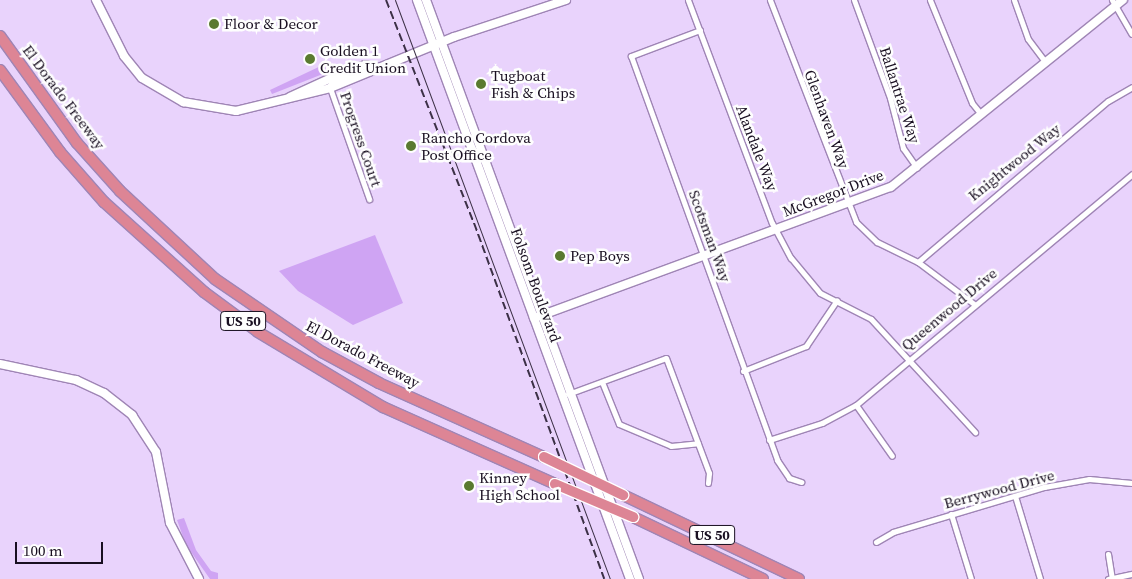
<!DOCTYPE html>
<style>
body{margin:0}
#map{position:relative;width:1132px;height:579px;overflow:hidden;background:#e9d3fc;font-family:"Source Serif 4",serif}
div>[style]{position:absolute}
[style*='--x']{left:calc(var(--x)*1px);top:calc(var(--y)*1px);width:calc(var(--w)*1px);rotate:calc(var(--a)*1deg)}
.green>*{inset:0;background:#cfa4f3}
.roads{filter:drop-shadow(1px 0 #9f85b5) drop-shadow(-1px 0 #9f85b5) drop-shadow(0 1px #9f85b5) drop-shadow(0 -1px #9f85b5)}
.street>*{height:5px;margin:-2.5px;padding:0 2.5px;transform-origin:2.5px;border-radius:2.5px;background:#fff}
.secondary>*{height:8px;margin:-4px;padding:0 4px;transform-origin:4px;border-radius:4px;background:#fff}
.highway>*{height:10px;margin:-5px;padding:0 5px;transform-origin:5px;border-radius:5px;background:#dd8595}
.tram>*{height:1px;margin:-0.5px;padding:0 0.5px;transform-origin:0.5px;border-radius:0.5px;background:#3c3046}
.rail>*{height:2px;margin-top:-1px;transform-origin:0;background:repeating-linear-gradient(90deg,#3c3046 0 8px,transparent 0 12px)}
.bridges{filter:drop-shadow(1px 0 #fff) drop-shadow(-1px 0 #fff) drop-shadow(0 1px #fff) drop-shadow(0 -1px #fff)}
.highway-bridge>*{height:10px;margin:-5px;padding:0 5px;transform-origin:5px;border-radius:5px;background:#dd8595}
.dots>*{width:14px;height:14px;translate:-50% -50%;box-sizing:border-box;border:2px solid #fefefe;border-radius:50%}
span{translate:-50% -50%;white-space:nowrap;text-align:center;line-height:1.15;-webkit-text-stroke:5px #fefefe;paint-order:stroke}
.shield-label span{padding:1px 4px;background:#fefefe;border:1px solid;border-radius:4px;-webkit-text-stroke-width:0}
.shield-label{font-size:14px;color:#190f21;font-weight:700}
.poi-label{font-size:15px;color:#190f21}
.left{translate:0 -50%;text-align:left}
.street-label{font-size:15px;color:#190f21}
.scale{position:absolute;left:15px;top:542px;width:88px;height:22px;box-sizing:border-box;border:2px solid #190f21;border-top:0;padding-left:6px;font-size:15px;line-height:18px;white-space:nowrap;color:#190f21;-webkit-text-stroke:4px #fefefe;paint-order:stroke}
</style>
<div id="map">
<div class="green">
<i style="clip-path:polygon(325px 64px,328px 72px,272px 94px,270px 90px)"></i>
<i style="clip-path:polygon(375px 235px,403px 303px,353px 325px,298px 291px,279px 271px)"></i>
<i style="clip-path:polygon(184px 518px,196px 550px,211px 571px,218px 573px,218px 579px,210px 579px,186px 545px,177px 520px)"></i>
</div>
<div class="roads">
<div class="street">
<i style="--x:688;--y:0;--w:238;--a:69.4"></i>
<i style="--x:772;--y:223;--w:40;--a:62"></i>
<i style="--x:791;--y:258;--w:45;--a:50.4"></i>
<i style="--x:820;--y:293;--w:57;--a:27"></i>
<i style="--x:871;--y:319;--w:154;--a:47.4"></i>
<i style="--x:770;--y:0;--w:238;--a:68.8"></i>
<i style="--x:856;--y:222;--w:29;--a:44"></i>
<i style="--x:877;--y:242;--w:46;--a:26"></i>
<i style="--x:918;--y:262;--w:70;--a:36.9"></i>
<i style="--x:854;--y:0;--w:104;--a:69.8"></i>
<i style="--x:890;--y:98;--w:52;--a:75.4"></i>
<i style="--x:903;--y:148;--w:24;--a:55"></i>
<i style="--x:930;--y:0;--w:111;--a:67.8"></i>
<i style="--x:972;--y:103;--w:14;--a:51"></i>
<i style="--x:1014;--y:0;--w:41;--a:70.3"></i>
<i style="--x:1028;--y:39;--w:26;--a:53"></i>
<i style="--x:1112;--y:0;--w:39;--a:60"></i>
<i style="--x:700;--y:30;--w:74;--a:159.4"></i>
<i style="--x:631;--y:56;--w:430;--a:70.1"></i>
<i style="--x:777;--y:460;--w:22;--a:56"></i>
<i style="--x:789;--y:478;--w:13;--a:18"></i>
<i style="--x:330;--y:88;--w:118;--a:70.6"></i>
<i style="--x:918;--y:262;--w:249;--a:-40.3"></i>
<i style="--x:1108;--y:101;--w:28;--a:-30"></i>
<i style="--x:743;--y:371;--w:68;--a:-21.6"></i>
<i style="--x:806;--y:346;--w:55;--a:-56"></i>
<i style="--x:602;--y:382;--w:45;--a:68"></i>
<i style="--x:619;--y:424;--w:56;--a:22.9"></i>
<i style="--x:671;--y:446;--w:27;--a:-6"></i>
<i style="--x:568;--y:394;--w:104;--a:-20.2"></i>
<i style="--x:666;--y:358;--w:123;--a:69.5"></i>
<i style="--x:709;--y:473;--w:10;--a:96"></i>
<i style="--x:856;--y:405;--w:62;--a:54.8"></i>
<i style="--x:769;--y:440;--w:56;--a:-17.8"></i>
<i style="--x:822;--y:423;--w:38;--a:-28"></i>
<i style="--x:856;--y:405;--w:360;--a:-39.9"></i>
<i style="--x:1015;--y:496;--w:87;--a:73.2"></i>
<i style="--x:951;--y:514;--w:68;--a:72.9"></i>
<i style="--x:876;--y:542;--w:20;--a:-30"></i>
<i style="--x:893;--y:532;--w:158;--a:-16.6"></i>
<i style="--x:1044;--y:487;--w:46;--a:-10.1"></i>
<i style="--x:1089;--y:479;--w:43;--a:5.3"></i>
<i style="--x:1108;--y:554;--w:24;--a:81"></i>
<i style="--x:1108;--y:579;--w:25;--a:-12"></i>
</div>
<div class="secondary">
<i style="--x:96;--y:0;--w:63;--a:63.4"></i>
<i style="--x:124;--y:56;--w:28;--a:51"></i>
<i style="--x:142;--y:78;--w:48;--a:30.3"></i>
<i style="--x:183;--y:102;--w:54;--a:9.6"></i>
<i style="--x:236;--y:111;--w:97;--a:-13.7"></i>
<i style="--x:330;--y:88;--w:134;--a:-22.4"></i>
<i style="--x:454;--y:37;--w:118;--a:-18.3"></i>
<i style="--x:417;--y:0;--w:617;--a:69.8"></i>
<i style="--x:426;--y:0;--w:617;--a:69.8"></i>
<i style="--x:330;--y:88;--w:11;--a:-49"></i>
<i style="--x:337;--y:80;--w:17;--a:-17"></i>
<i style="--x:290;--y:97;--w:57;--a:-24.8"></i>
<i style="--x:342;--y:73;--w:24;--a:-19"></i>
<i style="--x:365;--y:65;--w:8;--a:14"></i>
<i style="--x:534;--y:318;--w:380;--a:-20.2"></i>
<i style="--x:891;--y:187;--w:298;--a:-38.9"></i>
<i style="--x:0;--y:364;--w:78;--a:11.9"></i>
<i style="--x:76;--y:380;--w:31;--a:25"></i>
<i style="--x:104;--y:393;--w:36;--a:38"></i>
<i style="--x:132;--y:415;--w:44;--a:57"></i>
<i style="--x:156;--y:452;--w:72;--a:78.8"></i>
<i style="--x:170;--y:523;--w:63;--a:62.6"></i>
</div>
<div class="highway">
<i style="--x:0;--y:36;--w:132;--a:54.3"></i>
<i style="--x:77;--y:143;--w:64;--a:48.1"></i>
<i style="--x:120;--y:191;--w:129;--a:42.8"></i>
<i style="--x:215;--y:279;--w:130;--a:34.3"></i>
<i style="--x:322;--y:352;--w:65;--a:28.5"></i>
<i style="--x:379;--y:383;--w:181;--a:24.2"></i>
<i style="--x:0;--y:70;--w:102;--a:53.8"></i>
<i style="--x:60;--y:152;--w:67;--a:48.7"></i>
<i style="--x:104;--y:202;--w:135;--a:42"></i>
<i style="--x:204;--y:292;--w:67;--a:36.5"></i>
<i style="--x:258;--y:332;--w:146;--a:31"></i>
<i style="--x:383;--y:407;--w:188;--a:24.1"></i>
<i style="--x:623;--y:495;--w:195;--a:25.5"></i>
<i style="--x:633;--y:517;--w:144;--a:25.5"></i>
</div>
</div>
<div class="tram">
<i style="--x:395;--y:0;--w:618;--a:69.63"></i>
</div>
<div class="rail">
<i style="--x:386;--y:0;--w:240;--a:68.5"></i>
<i style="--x:474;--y:223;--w:379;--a:69.9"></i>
</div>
<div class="bridges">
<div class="highway-bridge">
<i style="--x:544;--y:457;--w:88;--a:25.7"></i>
<i style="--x:555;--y:484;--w:85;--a:22.9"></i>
</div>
</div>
<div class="dots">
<i style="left:214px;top:24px;background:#5a7a30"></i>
<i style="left:310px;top:59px;background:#5a7a30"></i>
<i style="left:481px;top:84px;background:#5a7a30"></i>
<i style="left:411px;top:146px;background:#5a7a30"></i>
<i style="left:560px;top:256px;background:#5a7a30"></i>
<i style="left:469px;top:486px;background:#5a7a30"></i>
</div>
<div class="shield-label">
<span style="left:243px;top:321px">US 50</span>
<span style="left:712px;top:535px">US 50</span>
</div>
<div class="poi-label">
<span class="left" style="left:224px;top:24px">Floor &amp; Decor</span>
<span class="left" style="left:320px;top:59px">Golden 1<br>Credit Union</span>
<span class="left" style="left:491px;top:84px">Tugboat<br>Fish &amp; Chips</span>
<span class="left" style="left:421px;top:146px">Rancho Cordova<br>Post Office</span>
<span class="left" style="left:570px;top:256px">Pep Boys</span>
<span class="left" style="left:479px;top:486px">Kinney<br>High School</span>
</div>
<div class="street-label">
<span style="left:900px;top:95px;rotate:72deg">Ballantrae Way</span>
<span style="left:64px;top:97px;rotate:53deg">El Dorado Freeway</span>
<span style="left:827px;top:119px;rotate:70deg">Glenhaven Way</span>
<span style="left:361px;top:139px;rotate:71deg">Progress Court</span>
<span style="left:757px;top:148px;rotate:69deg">Alandale Way</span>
<span style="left:1014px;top:162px;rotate:-39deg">Knightwood Way</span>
<span style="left:833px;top:193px;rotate:-21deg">McGregor Drive</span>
<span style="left:710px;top:236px;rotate:70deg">Scotsman Way</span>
<span style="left:536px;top:285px;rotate:70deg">Folsom Boulevard</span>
<span style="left:949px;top:309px;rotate:-40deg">Queenwood Drive</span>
<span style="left:363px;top:354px;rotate:28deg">El Dorado Freeway</span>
<span style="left:999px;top:489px;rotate:-15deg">Berrywood Drive</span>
</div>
<div class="scale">100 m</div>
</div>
